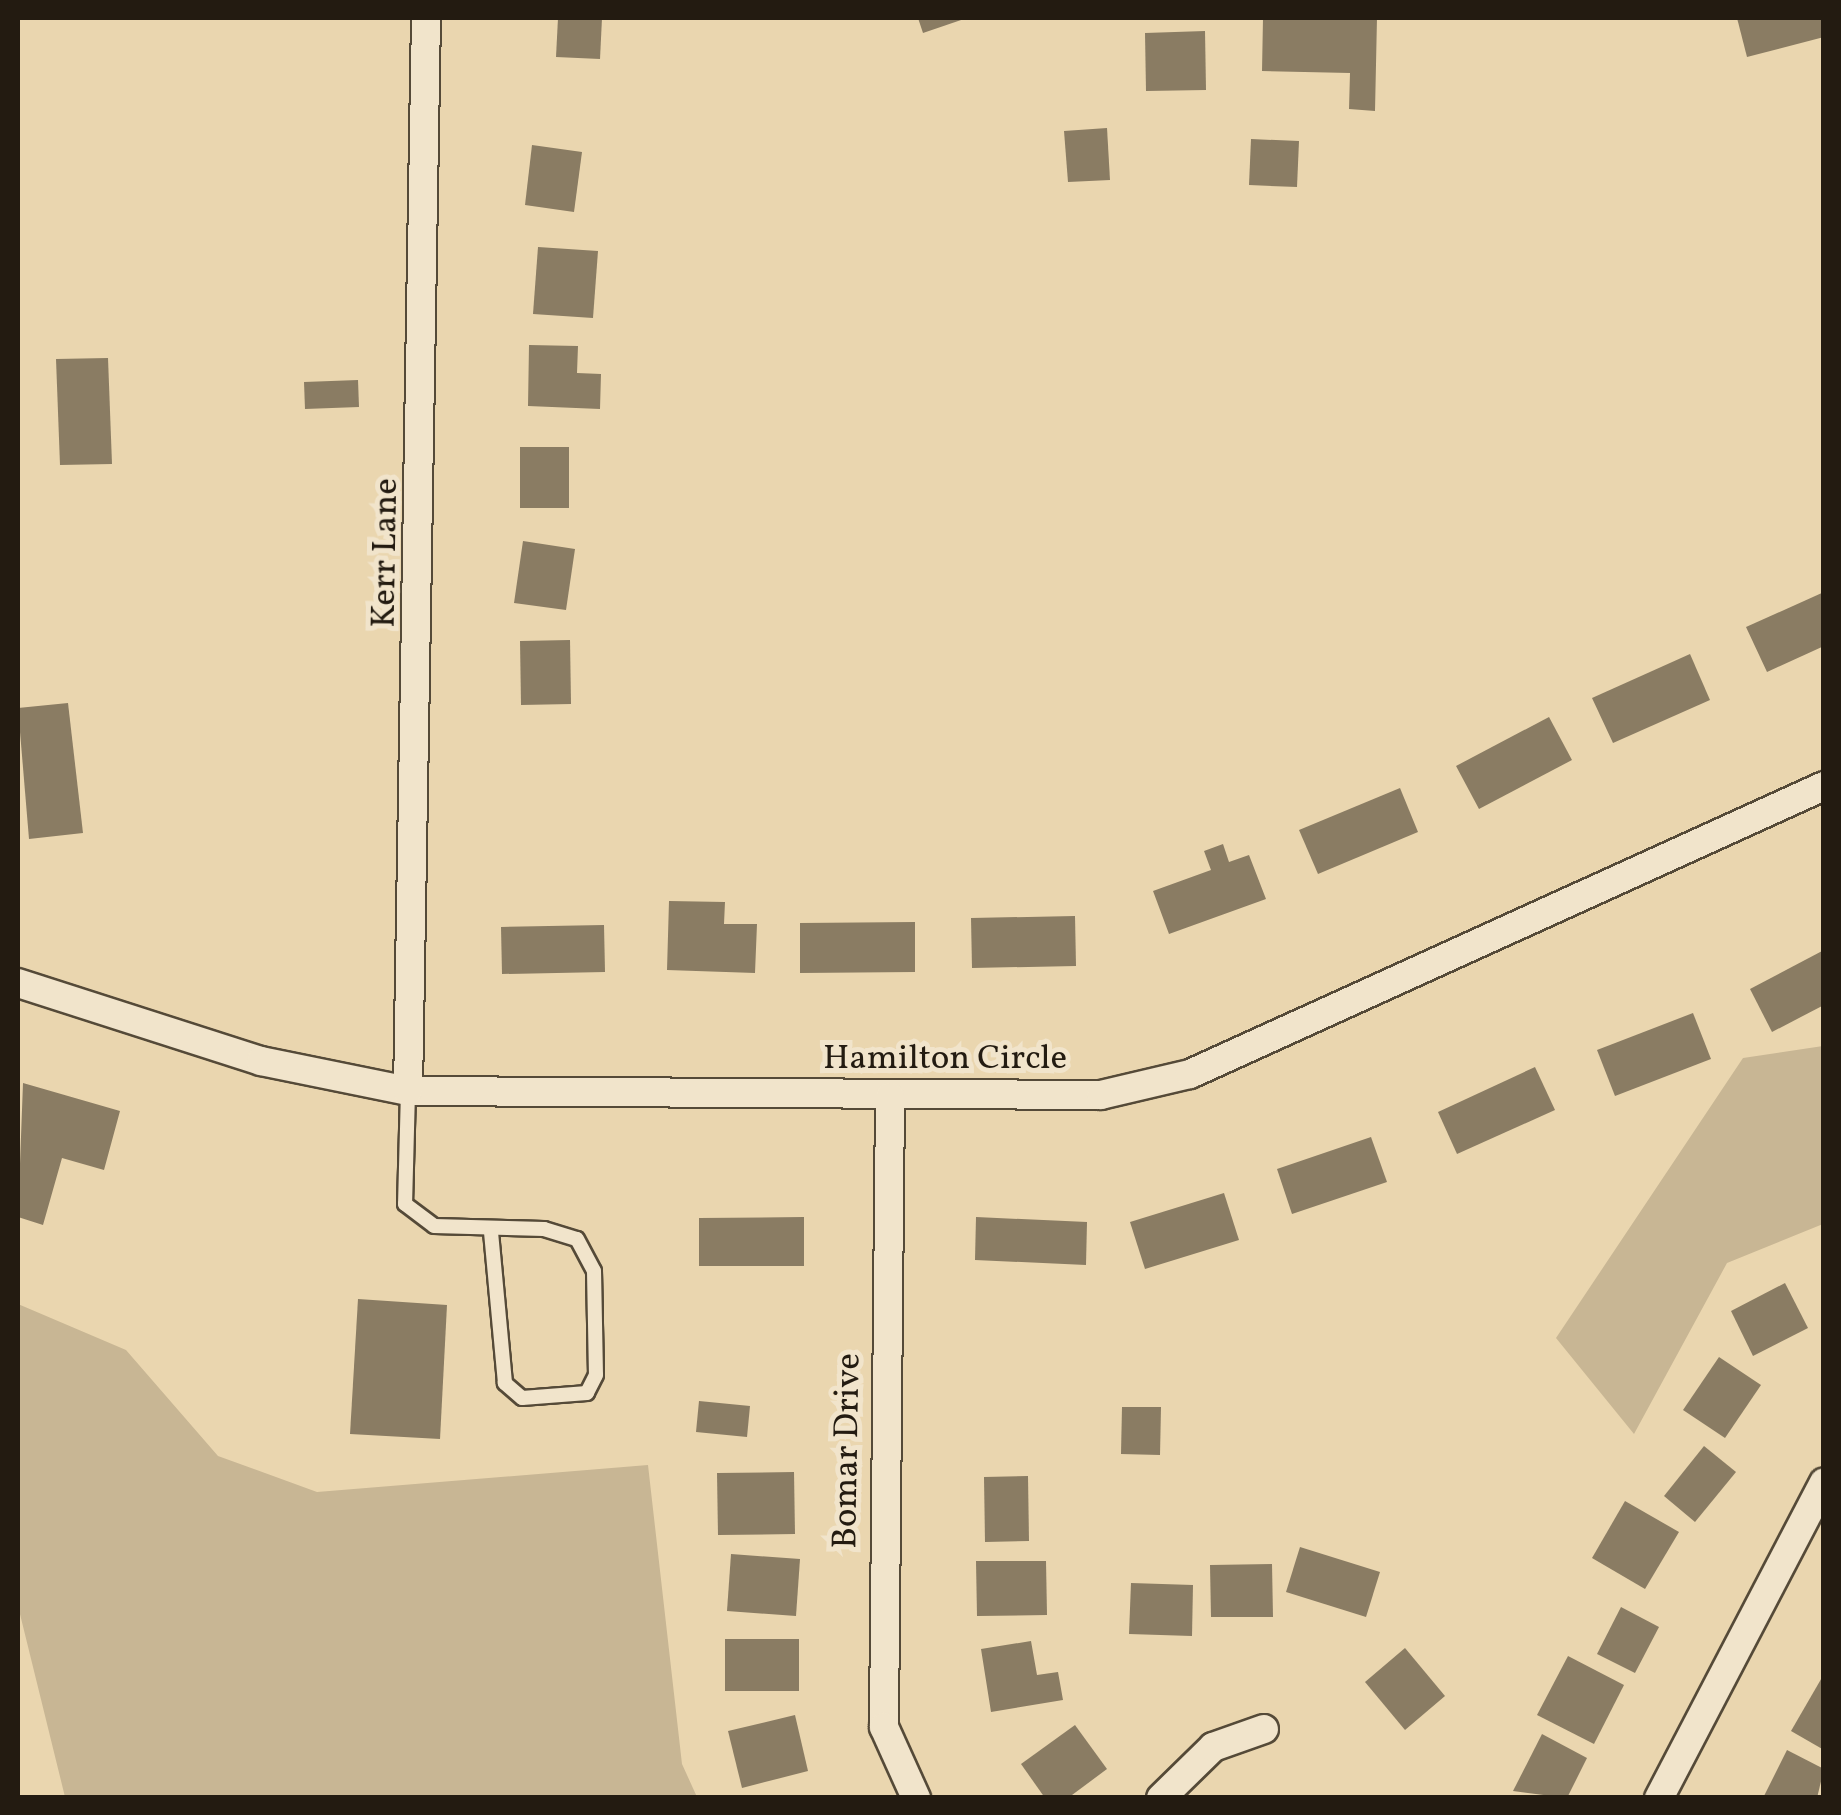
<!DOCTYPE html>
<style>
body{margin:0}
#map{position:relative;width:1841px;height:1815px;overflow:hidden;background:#ead6af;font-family:Vollkorn,serif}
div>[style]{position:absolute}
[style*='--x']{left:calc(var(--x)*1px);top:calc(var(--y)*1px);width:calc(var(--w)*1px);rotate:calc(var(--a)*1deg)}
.green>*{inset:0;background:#c8b694}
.building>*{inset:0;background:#8a7c63}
.roads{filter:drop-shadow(2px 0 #554a38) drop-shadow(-2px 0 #554a38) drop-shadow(0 2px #554a38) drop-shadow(0 -2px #554a38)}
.service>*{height:14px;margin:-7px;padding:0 7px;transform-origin:7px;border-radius:7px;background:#f1e4cb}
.minor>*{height:28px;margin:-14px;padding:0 14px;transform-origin:14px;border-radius:14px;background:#f1e4cb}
span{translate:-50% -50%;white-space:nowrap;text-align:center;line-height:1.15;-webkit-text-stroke:10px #f1e4cb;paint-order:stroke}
.street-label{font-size:35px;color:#231b11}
.frame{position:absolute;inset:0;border:20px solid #231b11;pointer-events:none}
</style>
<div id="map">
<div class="green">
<i style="clip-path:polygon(1823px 1046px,1823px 1224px,1727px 1263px,1634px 1434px,1556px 1338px,1743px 1058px)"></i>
<i style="clip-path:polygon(18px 1304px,126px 1350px,218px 1456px,317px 1492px,648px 1465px,682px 1764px,697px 1797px,65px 1797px,18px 1606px)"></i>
</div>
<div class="building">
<i style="clip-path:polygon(558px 18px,602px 18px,600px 59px,556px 57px)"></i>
<i style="clip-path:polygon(918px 18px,967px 18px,923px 33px)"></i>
<i style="clip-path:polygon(1263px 18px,1377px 18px,1375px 111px,1349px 109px,1350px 73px,1262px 71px)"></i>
<i style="clip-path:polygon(1737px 18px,1824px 18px,1824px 37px,1747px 57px)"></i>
<i style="clip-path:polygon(1205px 31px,1206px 90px,1146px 91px,1145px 33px)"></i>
<i style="clip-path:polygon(1107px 128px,1110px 180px,1068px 182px,1064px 131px)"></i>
<i style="clip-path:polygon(1251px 139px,1299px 141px,1297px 187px,1249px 185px)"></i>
<i style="clip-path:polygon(532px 145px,582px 152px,574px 212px,525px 205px)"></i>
<i style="clip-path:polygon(538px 247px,598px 251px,593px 318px,533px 314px)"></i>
<i style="clip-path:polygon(529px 345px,578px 346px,577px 373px,601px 374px,600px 409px,528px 406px)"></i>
<i style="clip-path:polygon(108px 358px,112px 464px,60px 465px,56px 359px)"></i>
<i style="clip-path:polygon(358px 380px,359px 407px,305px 409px,304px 382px)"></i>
<i style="clip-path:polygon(520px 447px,569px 447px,569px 508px,520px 508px)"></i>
<i style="clip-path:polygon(523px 541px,575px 549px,566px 610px,514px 603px)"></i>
<i style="clip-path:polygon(1824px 592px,1824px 646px,1767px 672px,1746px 627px)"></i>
<i style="clip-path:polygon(570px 640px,571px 704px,521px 705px,520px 641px)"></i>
<i style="clip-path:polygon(1690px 654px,1710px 700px,1613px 743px,1592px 698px)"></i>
<i style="clip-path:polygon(68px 703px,83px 833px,29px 839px,18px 708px)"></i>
<i style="clip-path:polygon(1549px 717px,1572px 760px,1479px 809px,1456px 766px)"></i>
<i style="clip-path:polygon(1400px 788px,1418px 832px,1318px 874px,1299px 830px)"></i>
<i style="clip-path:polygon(1223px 844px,1229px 862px,1249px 855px,1266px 899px,1169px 934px,1153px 891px,1211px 870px,1204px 851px)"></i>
<i style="clip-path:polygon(669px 901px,725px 902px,724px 924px,757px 924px,755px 973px,667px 970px)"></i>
<i style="clip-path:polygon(1075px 916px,1076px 966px,972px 968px,971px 918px)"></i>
<i style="clip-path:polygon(915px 922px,915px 972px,800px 973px,800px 923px)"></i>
<i style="clip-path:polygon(604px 925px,605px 972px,502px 974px,501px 927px)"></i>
<i style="clip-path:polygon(1824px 950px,1824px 1005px,1772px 1032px,1750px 989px)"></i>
<i style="clip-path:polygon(1693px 1013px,1711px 1059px,1615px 1096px,1597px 1050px)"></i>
<i style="clip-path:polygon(1535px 1067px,1555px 1110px,1457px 1154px,1438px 1112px)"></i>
<i style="clip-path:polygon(23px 1083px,120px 1111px,104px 1170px,62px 1158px,43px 1225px,18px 1217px)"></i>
<i style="clip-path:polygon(1371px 1137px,1387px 1182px,1292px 1214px,1277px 1169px)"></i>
<i style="clip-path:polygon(1224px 1193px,1239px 1240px,1145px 1269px,1130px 1222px)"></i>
<i style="clip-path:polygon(804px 1217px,804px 1266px,699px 1266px,699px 1218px)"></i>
<i style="clip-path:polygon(976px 1217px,1087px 1222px,1086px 1265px,975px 1260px)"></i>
<i style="clip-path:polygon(1785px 1283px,1808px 1328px,1753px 1356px,1731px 1311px)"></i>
<i style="clip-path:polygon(358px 1299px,447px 1305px,440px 1439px,350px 1434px)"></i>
<i style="clip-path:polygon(1719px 1357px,1761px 1385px,1725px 1438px,1683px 1410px)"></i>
<i style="clip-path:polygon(699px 1401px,750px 1406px,747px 1437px,696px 1432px)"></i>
<i style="clip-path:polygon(1122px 1407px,1161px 1407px,1160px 1455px,1121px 1454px)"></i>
<i style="clip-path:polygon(1704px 1446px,1736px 1472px,1695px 1522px,1664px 1496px)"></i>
<i style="clip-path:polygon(794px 1472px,795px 1534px,718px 1535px,717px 1473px)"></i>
<i style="clip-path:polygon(1028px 1476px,1029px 1541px,985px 1542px,984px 1477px)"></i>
<i style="clip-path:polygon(1625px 1501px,1679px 1532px,1645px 1589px,1592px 1558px)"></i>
<i style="clip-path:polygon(1300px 1547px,1380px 1572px,1366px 1617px,1286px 1592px)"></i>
<i style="clip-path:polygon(731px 1554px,800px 1559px,796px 1616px,727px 1611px)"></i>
<i style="clip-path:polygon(976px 1561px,1046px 1561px,1047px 1615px,977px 1616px)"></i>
<i style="clip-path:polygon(1272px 1564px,1273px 1617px,1211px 1617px,1210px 1565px)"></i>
<i style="clip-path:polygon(1131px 1583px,1193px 1585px,1192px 1636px,1129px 1634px)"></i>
<i style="clip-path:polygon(1621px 1607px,1659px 1627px,1635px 1673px,1597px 1654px)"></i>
<i style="clip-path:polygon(725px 1639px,799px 1639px,799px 1691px,725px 1691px)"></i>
<i style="clip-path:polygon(1031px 1641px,1037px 1675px,1058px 1672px,1063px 1700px,991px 1712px,981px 1649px)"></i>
<i style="clip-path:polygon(1405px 1648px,1445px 1696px,1405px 1730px,1365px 1682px)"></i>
<i style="clip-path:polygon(1568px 1656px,1624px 1685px,1594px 1744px,1537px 1715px)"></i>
<i style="clip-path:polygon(1824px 1674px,1824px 1750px,1791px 1731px)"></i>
<i style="clip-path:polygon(795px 1715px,808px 1771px,742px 1788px,728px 1731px)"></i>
<i style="clip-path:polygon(1075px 1725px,1107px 1769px,1068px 1798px,1045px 1798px,1021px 1764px)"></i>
<i style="clip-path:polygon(1542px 1734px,1587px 1758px,1567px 1798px,1513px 1791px)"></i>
<i style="clip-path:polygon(1787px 1750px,1824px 1769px,1817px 1798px,1763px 1798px)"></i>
</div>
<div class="roads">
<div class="service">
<i style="--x:408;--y:1091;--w:113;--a:91.5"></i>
<i style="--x:405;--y:1204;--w:36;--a:37"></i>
<i style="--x:434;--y:1226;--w:110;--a:1.6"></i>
<i style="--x:544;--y:1229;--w:34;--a:17"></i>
<i style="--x:577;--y:1239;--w:36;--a:62"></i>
<i style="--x:594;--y:1271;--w:104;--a:88.9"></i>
<i style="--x:596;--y:1375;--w:20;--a:117"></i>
<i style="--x:587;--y:1393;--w:65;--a:175.6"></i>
<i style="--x:522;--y:1398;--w:23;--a:-139"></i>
<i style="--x:505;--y:1383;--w:151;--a:-95.3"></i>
</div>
<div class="minor">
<i style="--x:18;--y:983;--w:255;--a:17.8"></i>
<i style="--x:261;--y:1061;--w:150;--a:11.5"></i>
<i style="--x:408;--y:1091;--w:693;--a:0.33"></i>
<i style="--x:1101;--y:1095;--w:91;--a:-13.3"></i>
<i style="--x:1190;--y:1074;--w:696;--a:-24.43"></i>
<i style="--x:408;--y:1091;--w:1073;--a:-89.04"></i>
<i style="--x:890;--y:1097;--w:630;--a:90.55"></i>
<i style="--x:884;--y:1727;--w:78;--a:65.7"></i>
<i style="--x:1161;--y:1798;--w:73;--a:-44.4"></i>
<i style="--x:1213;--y:1747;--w:54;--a:-19.4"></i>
<i style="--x:1659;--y:1798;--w:356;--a:-62.4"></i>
</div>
</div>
<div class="street-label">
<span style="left:386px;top:553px;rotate:-89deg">Kerr Lane</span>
<span style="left:945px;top:1059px">Hamilton Circle</span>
<span style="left:848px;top:1451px;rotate:-89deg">Bomar Drive</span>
</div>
<div class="frame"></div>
</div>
